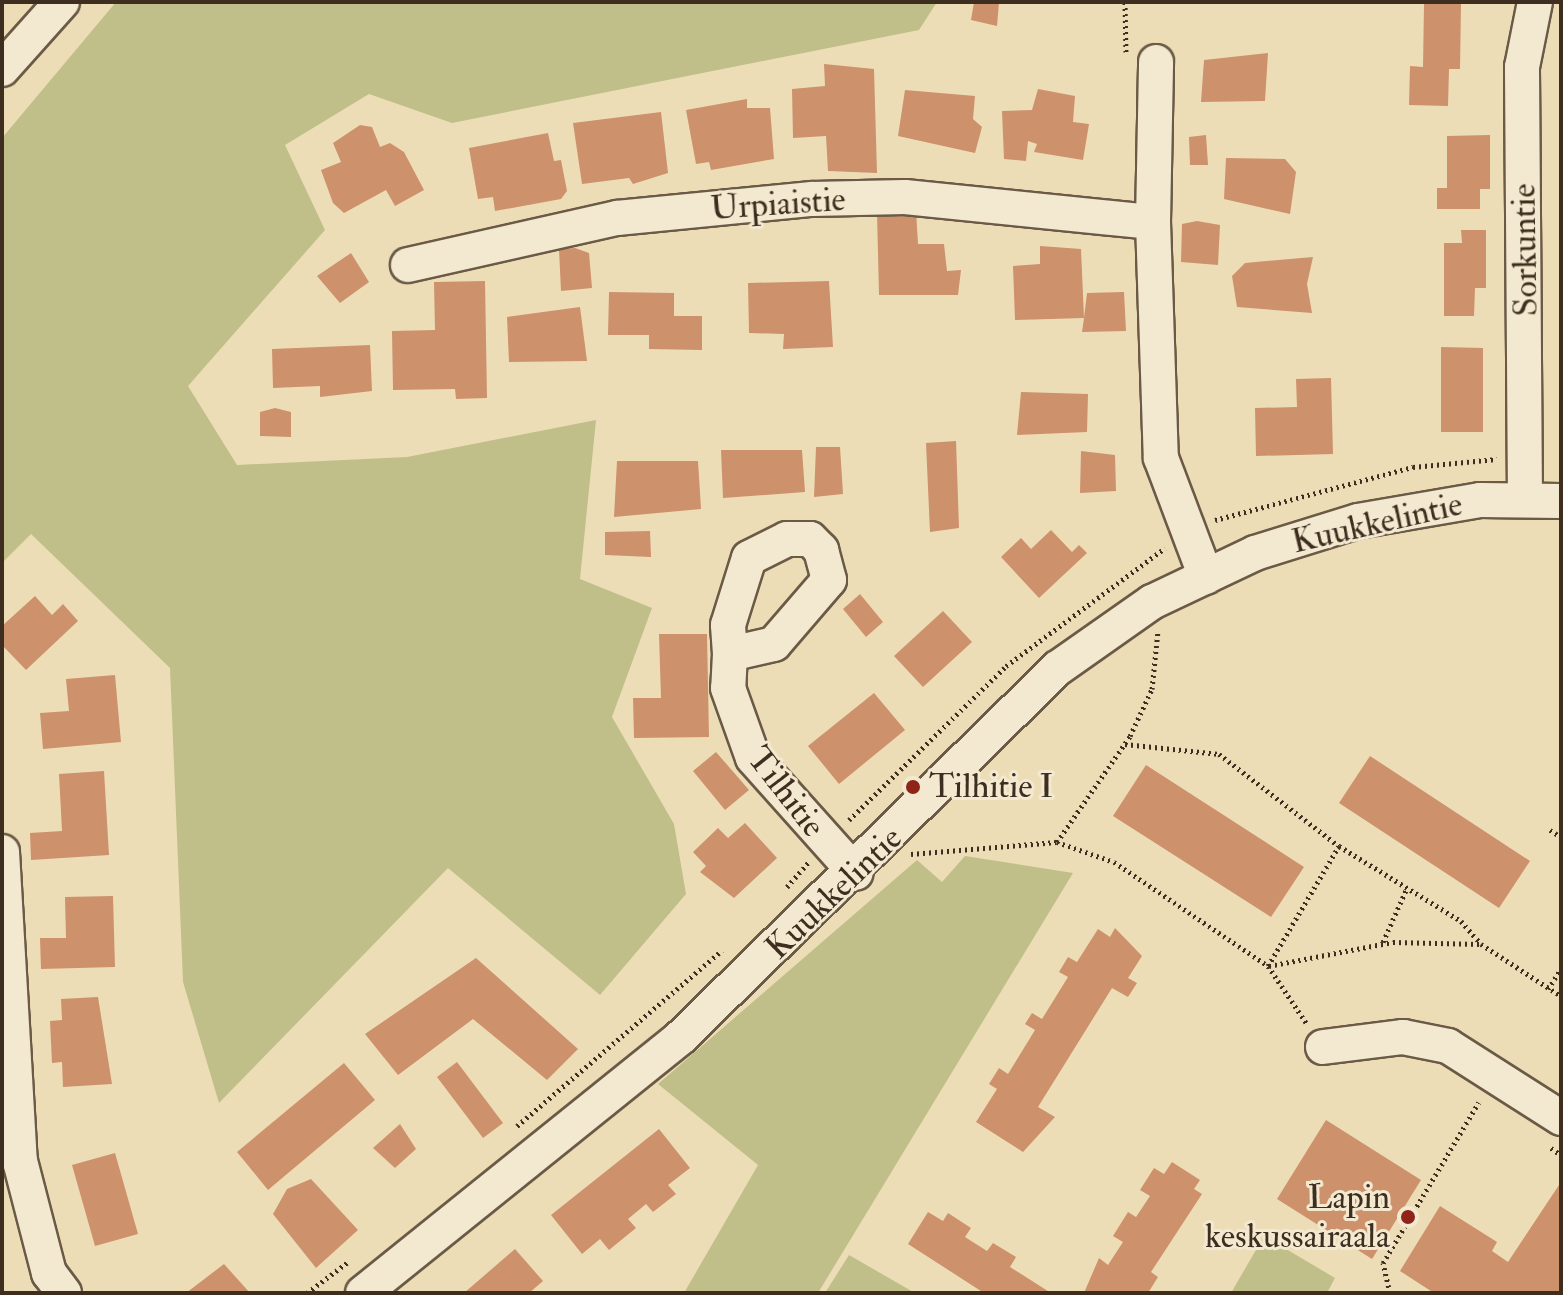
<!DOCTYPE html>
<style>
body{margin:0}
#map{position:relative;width:1563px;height:1295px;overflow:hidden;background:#edddb6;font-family:"IM FELL Double Pica",serif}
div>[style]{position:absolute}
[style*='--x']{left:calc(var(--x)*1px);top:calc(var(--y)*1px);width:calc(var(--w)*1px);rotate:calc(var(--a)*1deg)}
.green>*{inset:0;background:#c0bf89}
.building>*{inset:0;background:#cd916c}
.path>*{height:5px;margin-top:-2.5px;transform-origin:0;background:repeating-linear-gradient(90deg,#3e2e20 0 2px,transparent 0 6px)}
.roads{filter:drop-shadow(2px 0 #6a5a46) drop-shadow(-2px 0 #6a5a46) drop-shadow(0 2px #6a5a46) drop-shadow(0 -2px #6a5a46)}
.street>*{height:34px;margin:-17px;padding:0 17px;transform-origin:17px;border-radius:17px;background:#f3e9d0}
.dots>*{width:22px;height:22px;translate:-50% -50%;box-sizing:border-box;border:4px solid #f3e9d0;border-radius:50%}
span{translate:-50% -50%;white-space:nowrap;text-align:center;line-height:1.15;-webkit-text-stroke:6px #f3e9d0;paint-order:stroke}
.street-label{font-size:34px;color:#3e2e20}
.poi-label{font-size:34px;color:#3e2e20}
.left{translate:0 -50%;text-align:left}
.right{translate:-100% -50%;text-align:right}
.frame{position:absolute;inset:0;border:4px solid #3e2e20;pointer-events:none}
</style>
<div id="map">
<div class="green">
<i style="clip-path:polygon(116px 2px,937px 2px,919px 30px,452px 123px,369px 94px,285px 145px,325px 230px,188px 386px,237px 465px,407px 457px,596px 420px,580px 579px,652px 608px,612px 717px,674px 824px,686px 894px,600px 995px,448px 868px,219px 1103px,183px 982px,170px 668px,31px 534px,2px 563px,2px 138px)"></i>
<i style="clip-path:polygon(965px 856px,1073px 873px,818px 1293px,684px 1293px,758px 1165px,658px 1084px,917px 860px,942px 882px)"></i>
<i style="clip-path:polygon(1264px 1236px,1335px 1278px,1327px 1293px,1231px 1293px)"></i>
<i style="clip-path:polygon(849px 1255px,915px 1293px,825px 1293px)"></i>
</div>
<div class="building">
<i style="clip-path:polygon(974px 2px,999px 2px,997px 26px,971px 20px)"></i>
<i style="clip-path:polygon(1424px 4px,1461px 4px,1460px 69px,1449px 69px,1448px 106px,1409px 105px,1410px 66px,1423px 67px)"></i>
<i style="clip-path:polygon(1268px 53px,1265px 101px,1201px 102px,1204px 60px)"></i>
<i style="clip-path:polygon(824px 64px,874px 69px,877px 173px,828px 171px,826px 136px,793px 138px,792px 89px,825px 86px)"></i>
<i style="clip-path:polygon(1038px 89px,1075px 96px,1073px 122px,1089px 124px,1083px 160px,1034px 152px,1037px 144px,1028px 141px,1026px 161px,1004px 159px,1002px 111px,1032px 110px)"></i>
<i style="clip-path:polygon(905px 90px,975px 96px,973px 119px,982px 127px,975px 153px,898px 136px)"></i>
<i style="clip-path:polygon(747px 99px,747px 108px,770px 108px,774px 159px,711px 170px,709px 162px,696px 164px,686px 110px)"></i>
<i style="clip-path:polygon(661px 112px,668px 173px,633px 184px,629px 178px,582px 184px,573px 123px)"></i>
<i style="clip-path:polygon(360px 125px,372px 127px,380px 147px,390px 143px,404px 152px,424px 190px,395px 206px,386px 190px,344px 213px,333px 203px,321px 170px,341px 162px,333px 143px)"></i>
<i style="clip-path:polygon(548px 133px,554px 161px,561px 160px,567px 191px,561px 199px,495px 211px,493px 197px,478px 199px,469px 148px)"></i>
<i style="clip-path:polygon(1206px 135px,1208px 165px,1190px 165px,1189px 137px)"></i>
<i style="clip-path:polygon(1490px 135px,1490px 189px,1480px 189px,1480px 209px,1437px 209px,1437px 188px,1447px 188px,1447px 136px)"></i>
<i style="clip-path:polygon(1226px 158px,1285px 159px,1296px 172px,1290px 214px,1224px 199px)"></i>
<i style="clip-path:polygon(916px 210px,918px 244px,944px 244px,947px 271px,961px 270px,958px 295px,879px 295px,877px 212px)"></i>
<i style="clip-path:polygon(1197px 221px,1220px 225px,1218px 265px,1181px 262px,1182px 224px)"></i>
<i style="clip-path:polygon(1461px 230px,1486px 230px,1486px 288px,1475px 288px,1474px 316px,1444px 316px,1444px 243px,1462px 243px)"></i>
<i style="clip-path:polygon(1040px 246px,1081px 249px,1084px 318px,1087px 293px,1124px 292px,1126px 331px,1082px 332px,1084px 318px,1015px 320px,1013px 266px,1040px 264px)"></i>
<i style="clip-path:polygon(575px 248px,589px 253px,592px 288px,561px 291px,559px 249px)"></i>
<i style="clip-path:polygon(351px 253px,369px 282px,340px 303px,317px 276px)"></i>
<i style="clip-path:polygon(1313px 257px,1307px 284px,1312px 313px,1237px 307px,1232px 276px,1245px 263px)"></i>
<i style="clip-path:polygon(485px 281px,487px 398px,456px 399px,455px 389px,393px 390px,392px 331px,435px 330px,434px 282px)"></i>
<i style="clip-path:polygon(829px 281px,833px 347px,783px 349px,784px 334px,749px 333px,748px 283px)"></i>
<i style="clip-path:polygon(609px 292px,674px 293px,674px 316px,702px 316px,702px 350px,649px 349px,649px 335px,608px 335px)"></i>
<i style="clip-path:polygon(580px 307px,587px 361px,509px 362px,507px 317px)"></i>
<i style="clip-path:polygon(370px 345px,372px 391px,320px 397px,320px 386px,273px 388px,272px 349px)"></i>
<i style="clip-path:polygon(1441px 347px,1483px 348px,1483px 432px,1441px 432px)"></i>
<i style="clip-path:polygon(1331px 378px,1333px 454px,1256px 456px,1255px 408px,1297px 407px,1296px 379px)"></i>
<i style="clip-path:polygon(1021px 392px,1088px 394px,1087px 432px,1017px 435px)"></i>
<i style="clip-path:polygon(275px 408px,291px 412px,291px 437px,260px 436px,260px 412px)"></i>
<i style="clip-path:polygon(956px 441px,959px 528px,930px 532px,926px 443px)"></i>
<i style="clip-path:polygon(816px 447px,840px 447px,843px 494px,814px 497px)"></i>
<i style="clip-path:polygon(721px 450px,802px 450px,805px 492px,723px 498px)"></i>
<i style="clip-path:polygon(1081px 451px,1115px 455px,1116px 491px,1080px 493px)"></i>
<i style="clip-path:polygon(617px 461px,698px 461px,701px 509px,614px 517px)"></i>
<i style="clip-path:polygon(1051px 530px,1072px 552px,1079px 545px,1087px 553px,1039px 598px,1001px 557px,1021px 538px,1031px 549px)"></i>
<i style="clip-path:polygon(650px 531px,651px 557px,605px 555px,605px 532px)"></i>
<i style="clip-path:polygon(860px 594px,883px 622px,866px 637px,843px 609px)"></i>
<i style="clip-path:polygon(35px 596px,52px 615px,63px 604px,78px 621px,26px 670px,2px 645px,2px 626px)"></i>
<i style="clip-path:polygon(943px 611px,972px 642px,923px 687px,894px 656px)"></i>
<i style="clip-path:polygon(659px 634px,707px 634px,709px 737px,634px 738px,633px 698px,661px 698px)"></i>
<i style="clip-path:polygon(115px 675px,121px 742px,43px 749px,40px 713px,69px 711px,66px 679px)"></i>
<i style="clip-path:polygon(874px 693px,905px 730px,839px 784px,808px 746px)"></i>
<i style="clip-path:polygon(716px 752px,749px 790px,725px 810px,693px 771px)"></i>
<i style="clip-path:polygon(1370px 756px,1530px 861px,1499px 908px,1339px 803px)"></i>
<i style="clip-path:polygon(1146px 765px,1304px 867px,1271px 917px,1113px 816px)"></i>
<i style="clip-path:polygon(104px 771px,109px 855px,31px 860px,30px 833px,62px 831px,59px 774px)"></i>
<i style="clip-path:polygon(745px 823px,777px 858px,734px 898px,700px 872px,706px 866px,693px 852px,718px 828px,728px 838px)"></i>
<i style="clip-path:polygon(113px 896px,115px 967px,41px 969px,40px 938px,66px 938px,65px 897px)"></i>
<i style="clip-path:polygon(1115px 928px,1142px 956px,1128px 978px,1137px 983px,1128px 997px,1112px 988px,1038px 1107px,1055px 1117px,1023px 1152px,976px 1122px,997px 1089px,989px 1084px,999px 1068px,1008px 1074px,1035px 1030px,1025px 1024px,1032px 1013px,1042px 1019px,1068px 977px,1059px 972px,1068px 957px,1077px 962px,1098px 929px,1110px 937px)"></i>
<i style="clip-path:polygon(476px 958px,578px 1049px,547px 1080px,473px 1019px,398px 1075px,365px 1034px)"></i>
<i style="clip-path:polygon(98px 997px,112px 1084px,63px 1087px,62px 1062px,52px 1063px,50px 1021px,62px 1020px,61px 999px)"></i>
<i style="clip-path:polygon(457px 1062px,503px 1123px,483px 1138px,437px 1077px)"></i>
<i style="clip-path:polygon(344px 1063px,375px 1100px,268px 1190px,237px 1152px)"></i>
<i style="clip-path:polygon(1326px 1120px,1421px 1180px,1372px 1259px,1277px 1199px)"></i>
<i style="clip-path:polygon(400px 1124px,416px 1149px,395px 1168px,373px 1148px)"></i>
<i style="clip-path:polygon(659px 1129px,690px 1168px,668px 1185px,676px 1194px,653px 1212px,646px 1204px,628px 1219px,636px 1228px,609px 1250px,600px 1239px,582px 1254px,551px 1215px)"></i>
<i style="clip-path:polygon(115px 1153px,138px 1234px,95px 1246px,72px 1165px)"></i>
<i style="clip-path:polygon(1172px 1162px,1200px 1180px,1194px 1189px,1202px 1194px,1151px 1272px,1158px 1277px,1148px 1293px,1084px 1293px,1099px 1258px,1108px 1265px,1123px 1242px,1113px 1236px,1128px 1212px,1136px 1217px,1150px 1196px,1140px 1190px,1154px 1168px,1164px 1174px)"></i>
<i style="clip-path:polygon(311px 1179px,358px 1230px,316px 1268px,273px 1214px,287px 1189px)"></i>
<i style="clip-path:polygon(1561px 1182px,1561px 1293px,1434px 1293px,1400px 1271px,1440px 1206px,1497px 1242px,1492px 1251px,1508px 1262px)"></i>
<i style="clip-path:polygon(928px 1212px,943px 1221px,948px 1213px,971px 1228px,965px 1237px,987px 1251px,993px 1243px,1016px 1257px,1010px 1267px,1051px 1293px,984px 1293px,908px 1244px)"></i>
<i style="clip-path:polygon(515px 1249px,543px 1281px,529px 1293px,464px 1293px)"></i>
<i style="clip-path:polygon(224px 1264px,250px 1293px,186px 1293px)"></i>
</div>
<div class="path">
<i style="--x:1125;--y:2;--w:50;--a:88.9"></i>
<i style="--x:1215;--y:520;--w:205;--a:-15"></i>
<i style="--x:1413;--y:467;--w:84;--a:-5.4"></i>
<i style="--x:1125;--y:744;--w:95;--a:6.1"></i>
<i style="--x:1219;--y:754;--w:151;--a:37.5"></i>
<i style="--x:849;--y:820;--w:220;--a:-44.4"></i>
<i style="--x:1006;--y:666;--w:198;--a:-36.6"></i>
<i style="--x:1550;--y:830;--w:13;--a:32"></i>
<i style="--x:1057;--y:842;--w:60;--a:19.3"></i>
<i style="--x:1114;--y:862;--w:186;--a:34"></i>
<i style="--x:1268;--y:966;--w:70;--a:56.1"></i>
<i style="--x:911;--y:854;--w:146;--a:-4.7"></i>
<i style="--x:1057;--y:842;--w:129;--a:-55.4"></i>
<i style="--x:1130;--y:736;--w:52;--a:-64.9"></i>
<i style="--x:1152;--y:689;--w:58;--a:-84.1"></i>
<i style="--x:787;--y:887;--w:33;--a:-49"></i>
<i style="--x:1383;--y:942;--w:59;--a:-66"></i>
<i style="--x:1268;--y:966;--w:139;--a:-59.4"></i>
<i style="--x:1339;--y:846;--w:143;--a:31.6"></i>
<i style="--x:1461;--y:921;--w:30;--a:49"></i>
<i style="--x:1481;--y:944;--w:95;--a:33"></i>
<i style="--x:1269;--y:966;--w:126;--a:-11"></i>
<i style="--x:1393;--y:942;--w:87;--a:1.3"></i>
<i style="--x:1548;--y:989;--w:24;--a:-57"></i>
<i style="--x:517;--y:1126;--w:270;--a:-40.6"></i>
<i style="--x:1551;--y:1148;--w:12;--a:35"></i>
<i style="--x:307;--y:1293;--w:51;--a:-37.1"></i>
<i style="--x:1390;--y:1293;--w:31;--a:-103"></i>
<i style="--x:1383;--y:1263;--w:187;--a:-59.2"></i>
</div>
<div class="roads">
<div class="street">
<i style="--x:2;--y:69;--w:90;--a:-48.2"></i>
<i style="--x:1153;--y:222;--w:160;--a:-88.9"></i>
<i style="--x:408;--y:265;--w:214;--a:-12.7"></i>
<i style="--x:617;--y:218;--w:196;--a:-5.6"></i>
<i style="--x:812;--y:199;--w:93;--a:-1.2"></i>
<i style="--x:905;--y:197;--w:249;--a:5.8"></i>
<i style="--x:1153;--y:222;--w:236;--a:88.1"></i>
<i style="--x:1161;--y:458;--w:127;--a:69.3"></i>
<i style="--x:1525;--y:500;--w:433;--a:-90.4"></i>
<i style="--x:1522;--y:67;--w:66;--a:-78.7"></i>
<i style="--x:730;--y:654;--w:29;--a:-94"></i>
<i style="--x:728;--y:625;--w:70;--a:-72.6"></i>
<i style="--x:749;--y:558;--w:42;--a:-26.6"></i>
<i style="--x:787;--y:539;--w:23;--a:0"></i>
<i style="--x:810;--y:539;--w:16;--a:45"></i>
<i style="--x:821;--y:550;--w:31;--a:75"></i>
<i style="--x:829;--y:580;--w:84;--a:130.7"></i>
<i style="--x:774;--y:644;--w:45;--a:167.2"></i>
<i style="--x:730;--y:654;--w:34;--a:93"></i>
<i style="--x:728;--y:688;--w:74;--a:70.3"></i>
<i style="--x:753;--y:758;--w:154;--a:48.2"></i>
<i style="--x:2;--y:852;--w:310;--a:86.7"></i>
<i style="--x:20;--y:1161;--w:116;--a:75.5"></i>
<i style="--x:49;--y:1273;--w:25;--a:53"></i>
<i style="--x:1323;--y:1047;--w:81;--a:-7.1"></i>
<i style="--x:1403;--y:1037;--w:46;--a:11.3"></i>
<i style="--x:1448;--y:1046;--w:134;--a:32.5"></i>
<i style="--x:363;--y:1293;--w:407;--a:-38.8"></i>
<i style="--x:680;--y:1038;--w:529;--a:-44.39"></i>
<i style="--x:1058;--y:668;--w:115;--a:-35.1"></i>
<i style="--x:1152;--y:602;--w:114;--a:-25.4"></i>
<i style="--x:1255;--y:553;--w:108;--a:-17.3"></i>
<i style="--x:1358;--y:521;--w:124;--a:-9.8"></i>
<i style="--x:1480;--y:500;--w:81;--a:0.7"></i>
</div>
</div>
<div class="dots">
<i style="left:913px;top:787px;background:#8f2418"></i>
<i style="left:1408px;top:1217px;background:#8f2418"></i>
</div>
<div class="street-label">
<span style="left:778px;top:204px;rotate:-4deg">Urpiaistie</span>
<span style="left:1525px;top:250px;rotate:-91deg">Sorkuntie</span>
<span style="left:1377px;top:523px;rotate:-13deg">Kuukkelintie</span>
<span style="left:786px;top:792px;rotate:52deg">Tilhitie</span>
<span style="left:834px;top:893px;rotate:-44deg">Kuukkelintie</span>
</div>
<div class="poi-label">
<span class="left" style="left:929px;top:787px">Tilhitie I</span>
<span class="right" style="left:1390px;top:1217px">Lapin<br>keskussairaala</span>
</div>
<div class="frame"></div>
</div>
